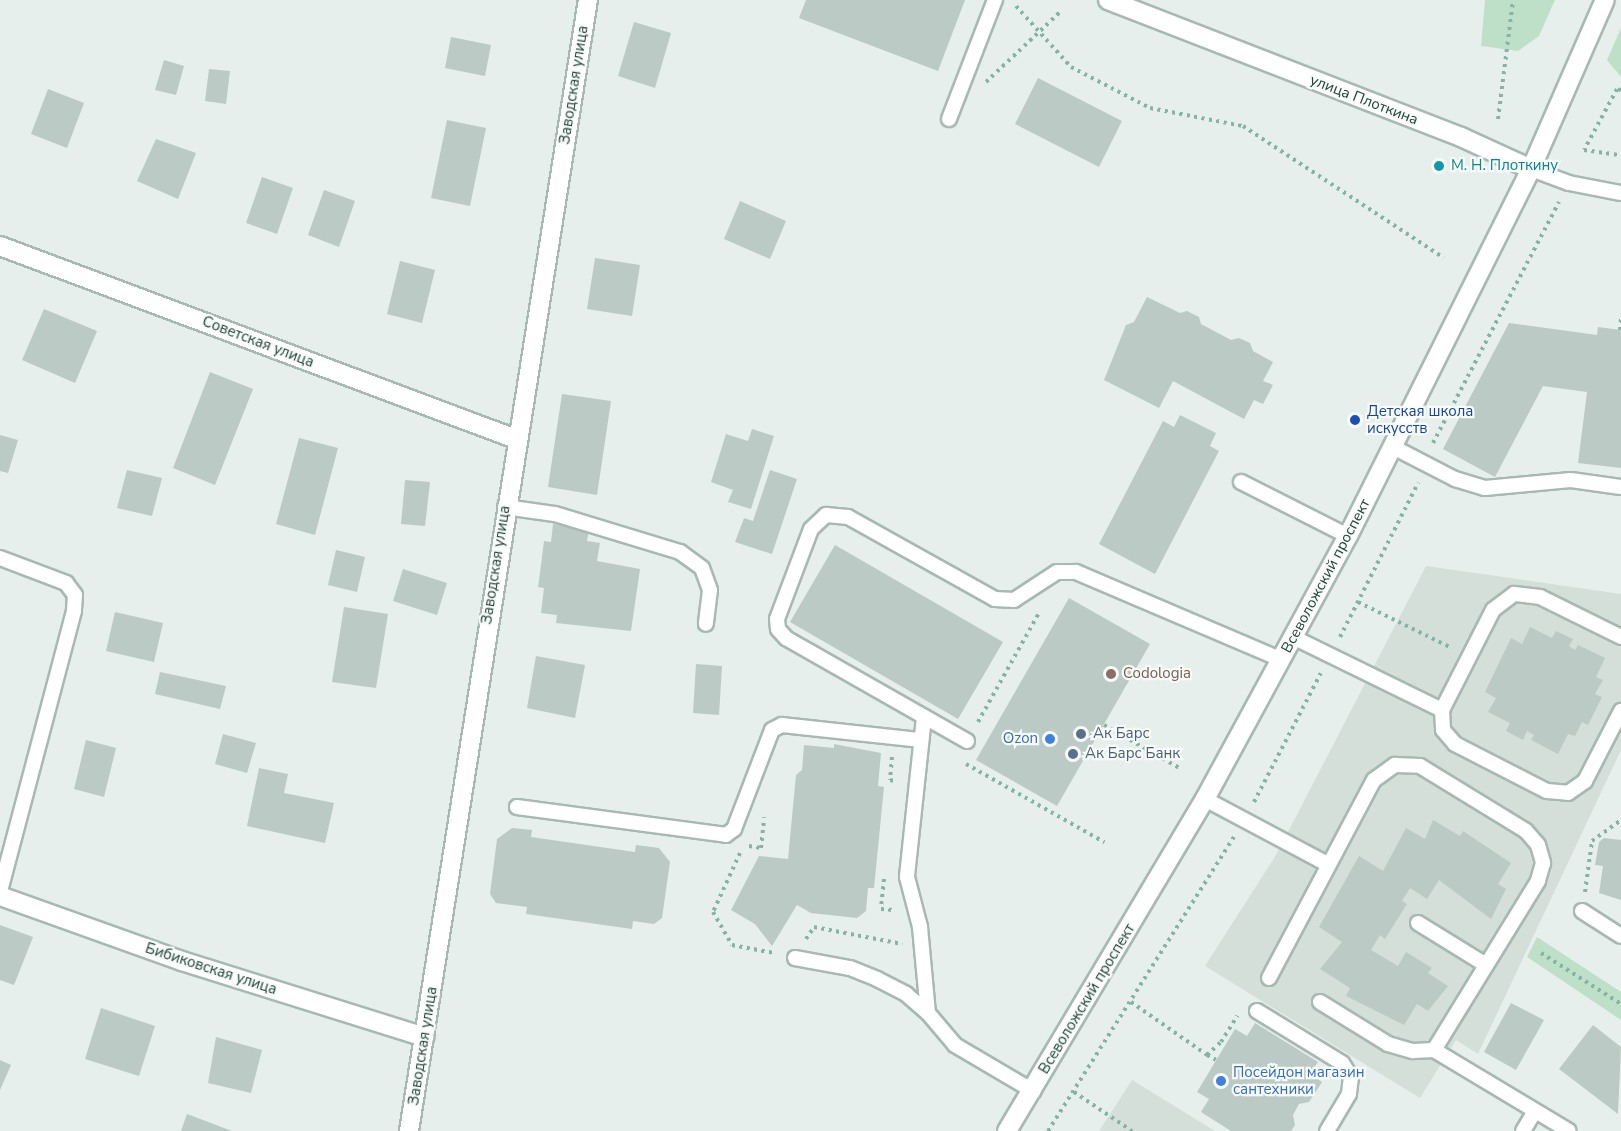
<!DOCTYPE html>
<meta charset="utf-8">
<style>
body{margin:0}
#map{position:relative;width:1621px;height:1131px;overflow:hidden;background:#e6efeb;font-family:"Nunito Sans",sans-serif}
div>[style]{position:absolute}
[style*='--x']{left:calc(var(--x)*1px);top:calc(var(--y)*1px);width:calc(var(--w)*1px);rotate:calc(var(--a)*1deg)}
.built>*{inset:0;background:#d4dfda}
.green>*{inset:0;background:#bfe0c8}
.building>*{inset:0;background:#bbcac4}
.path>*{height:4px;margin-top:-2px;transform-origin:0;background:repeating-linear-gradient(90deg,#86b3a5 0 3px,transparent 0 7.5px)}
.roads{filter:drop-shadow(2px 0 #a8b8b2) drop-shadow(-2px 0 #a8b8b2) drop-shadow(0 2px #a8b8b2) drop-shadow(0 -2px #a8b8b2)}
.service>*{height:14px;margin:-7px;padding:0 7px;transform-origin:7px;border-radius:7px;background:#fff}
.pedestrian>*{height:18px;margin:-9px;padding:0 9px;transform-origin:9px;border-radius:9px;background:#fff}
.minor>*{height:18px;margin:-9px;padding:0 9px;transform-origin:9px;border-radius:9px;background:#fff}
.tertiary>*{height:18px;margin:-9px;padding:0 9px;transform-origin:9px;border-radius:9px;background:#fff}
.dots>*{width:16px;height:16px;translate:-50% -50%;box-sizing:border-box;border:3px solid #f7fbf9;border-radius:50%}
span{translate:-50% -50%;white-space:nowrap;text-align:center;line-height:1.15;-webkit-text-stroke:4.5px #f7fbf9;paint-order:stroke}
.street-label{font-size:15px;color:#24423a}
.culture-label{font-size:15px;color:#0d838f}
.left{translate:0 -50%;text-align:left}
.transit-label{font-size:15px;color:#164399}
.education-label{font-size:15px;color:#785e54}
.service-label{font-size:15px;color:#4e5e75}
.shop-label{font-size:15px;color:#366cbe}
.right{translate:-100% -50%;text-align:right}
</style>
<div id="map">
<div class="built">
<i style="clip-path:polygon(1426px 566px,1621px 594px,1621px 750px,1478px 1054px,1456px 1040px,1420px 1098px,1205px 966px,1276px 855px)"></i>
<i style="clip-path:polygon(1132px 1080px,1215px 1131px,1099px 1131px)"></i>
</div>
<div class="green">
<i style="clip-path:polygon(1485px 0,1555px 0,1539px 36px,1518px 51px,1481px 46px)"></i>
<i style="clip-path:polygon(1621px 28px,1621px 77px,1607px 60px)"></i>
<i style="clip-path:polygon(1537px 937px,1621px 992px,1621px 1020px,1527px 957px)"></i>
</div>
<div class="building">
<i style="clip-path:polygon(806px 0,965px 0,938px 71px,799px 18px)"></i>
<i style="clip-path:polygon(634px 22px,671px 33px,655px 88px,618px 76px)"></i>
<i style="clip-path:polygon(451px 37px,491px 45px,485px 76px,445px 68px)"></i>
<i style="clip-path:polygon(164px 60px,184px 66px,176px 95px,155px 90px)"></i>
<i style="clip-path:polygon(209px 69px,230px 71px,226px 104px,205px 101px)"></i>
<i style="clip-path:polygon(1038px 78px,1122px 121px,1099px 167px,1015px 124px)"></i>
<i style="clip-path:polygon(48px 89px,84px 103px,67px 148px,31px 134px)"></i>
<i style="clip-path:polygon(447px 120px,486px 128px,470px 206px,431px 198px)"></i>
<i style="clip-path:polygon(156px 139px,196px 153px,178px 199px,137px 181px)"></i>
<i style="clip-path:polygon(262px 177px,293px 188px,277px 234px,246px 223px)"></i>
<i style="clip-path:polygon(324px 190px,355px 201px,339px 247px,308px 235px)"></i>
<i style="clip-path:polygon(740px 201px,786px 221px,770px 259px,724px 239px)"></i>
<i style="clip-path:polygon(595px 258px,640px 265px,632px 316px,587px 309px)"></i>
<i style="clip-path:polygon(400px 261px,435px 270px,422px 323px,387px 314px)"></i>
<i style="clip-path:polygon(1147px 297px,1180px 313px,1187px 311px,1199px 317px,1201px 324px,1231px 340px,1239px 338px,1250px 343px,1253px 351px,1273px 362px,1263px 381px,1273px 385px,1263px 404px,1254px 400px,1244px 419px,1173px 381px,1159px 408px,1104px 380px,1126px 325px,1134px 322px)"></i>
<i style="clip-path:polygon(44px 309px,97px 331px,75px 383px,22px 360px)"></i>
<i style="clip-path:polygon(1509px 323px,1597px 335px,1598px 327px,1621px 330px,1621px 468px,1578px 463px,1587px 392px,1543px 386px,1495px 477px,1443px 449px)"></i>
<i style="clip-path:polygon(210px 372px,253px 389px,215px 485px,173px 468px)"></i>
<i style="clip-path:polygon(562px 394px,611px 401px,597px 495px,548px 487px)"></i>
<i style="clip-path:polygon(1180px 415px,1216px 433px,1210px 446px,1219px 451px,1155px 574px,1099px 544px,1163px 421px,1174px 427px)"></i>
<i style="clip-path:polygon(752px 429px,774px 436px,751px 509px,728px 502px,733px 490px,711px 482px,726px 434px,748px 441px)"></i>
<i style="clip-path:polygon(0 435px,18px 440px,8px 473px,0 471px)"></i>
<i style="clip-path:polygon(299px 438px,338px 448px,315px 535px,276px 524px)"></i>
<i style="clip-path:polygon(127px 470px,162px 478px,152px 516px,117px 508px)"></i>
<i style="clip-path:polygon(770px 470px,797px 479px,772px 554px,735px 542px,744px 518px,753px 521px)"></i>
<i style="clip-path:polygon(405px 480px,430px 482px,425px 526px,401px 524px)"></i>
<i style="clip-path:polygon(553px 524px,589px 529px,587px 541px,600px 543px,597px 561px,640px 569px,631px 631px,556px 623px,557px 615px,541px 613px,544px 588px,538px 587px,540px 573px,544px 541px,551px 542px)"></i>
<i style="clip-path:polygon(835px 545px,1003px 642px,958px 719px,790px 622px)"></i>
<i style="clip-path:polygon(336px 550px,365px 557px,357px 592px,328px 585px)"></i>
<i style="clip-path:polygon(403px 569px,447px 583px,437px 615px,393px 601px)"></i>
<i style="clip-path:polygon(1069px 598px,1150px 644px,1057px 806px,976px 760px)"></i>
<i style="clip-path:polygon(344px 607px,388px 614px,376px 688px,332px 682px)"></i>
<i style="clip-path:polygon(115px 612px,163px 623px,154px 662px,106px 651px)"></i>
<i style="clip-path:polygon(1530px 627px,1552px 638px,1556px 631px,1573px 639px,1569px 646px,1575px 650px,1578px 645px,1605px 658px,1596px 677px,1603px 680px,1595px 694px,1602px 697px,1588px 725px,1582px 722px,1575px 736px,1568px 734px,1558px 754px,1531px 740px,1534px 735px,1527px 731px,1523px 740px,1506px 731px,1510px 723px,1488px 712px,1496px 698px,1485px 692px,1497px 667px,1511px 638px,1522px 644px)"></i>
<i style="clip-path:polygon(536px 656px,585px 665px,575px 718px,527px 708px)"></i>
<i style="clip-path:polygon(696px 664px,722px 666px,719px 715px,693px 713px)"></i>
<i style="clip-path:polygon(160px 672px,226px 686px,220px 709px,155px 694px)"></i>
<i style="clip-path:polygon(223px 734px,256px 743px,247px 773px,215px 764px)"></i>
<i style="clip-path:polygon(86px 740px,116px 748px,104px 797px,74px 789px)"></i>
<i style="clip-path:polygon(834px 744px,881px 753px,878px 786px,884px 787px,874px 888px,868px 888px,866px 911px,857px 918px,811px 913px,797px 905px,772px 946px,755px 924px,731px 910px,759px 856px,788px 859px,796px 775px,802px 770px,804px 745px,834px 748px)"></i>
<i style="clip-path:polygon(259px 768px,288px 774px,284px 793px,334px 803px,325px 843px,247px 826px)"></i>
<i style="clip-path:polygon(1433px 820px,1460px 836px,1463px 831px,1511px 863px,1498px 884px,1506px 889px,1491px 919px,1439px 880px,1427px 899px,1410px 888px,1402px 901px,1407px 904px,1385px 939px,1380px 935px,1371px 950px,1398px 966px,1406px 952px,1432px 968px,1428px 973px,1448px 986px,1428px 1011px,1417px 1004px,1404px 1025px,1346px 996px,1350px 988px,1320px 969px,1342px 942px,1319px 927px,1359px 856px,1383px 871px,1406px 828px,1425px 839px)"></i>
<i style="clip-path:polygon(512px 828px,532px 830px,531px 837px,635px 852px,636px 845px,659px 848px,670px 862px,662px 918px,654px 924px,633px 921px,632px 929px,526px 914px,527px 907px,496px 903px,490px 894px,497px 839px)"></i>
<i style="clip-path:polygon(1604px 838px,1621px 840px,1621px 900px,1599px 893px,1603px 866px,1595px 865px,1599px 842px)"></i>
<i style="clip-path:polygon(0 925px,33px 937px,14px 985px,0 980px)"></i>
<i style="clip-path:polygon(1511px 1003px,1544px 1020px,1516px 1070px,1484px 1052px)"></i>
<i style="clip-path:polygon(101px 1008px,155px 1026px,139px 1076px,85px 1059px)"></i>
<i style="clip-path:polygon(1255px 1023px,1318px 1062px,1310px 1074px,1322px 1082px,1309px 1102px,1299px 1104px,1293px 1115px,1295px 1125px,1291px 1131px,1231px 1131px,1201px 1112px,1209px 1099px,1197px 1092px,1235px 1029px,1247px 1036px)"></i>
<i style="clip-path:polygon(1593px 1025px,1621px 1047px,1618px 1114px,1559px 1069px)"></i>
<i style="clip-path:polygon(216px 1037px,262px 1050px,251px 1093px,208px 1083px)"></i>
<i style="clip-path:polygon(0 1060px,11px 1065px,0 1090px)"></i>
<i style="clip-path:polygon(187px 1114px,232px 1131px,181px 1131px)"></i>
</div>
<div class="path">
<i style="--x:1016;--y:6;--w:82;--a:48"></i>
<i style="--x:1071;--y:67;--w:89;--a:27.4"></i>
<i style="--x:1150;--y:108;--w:95;--a:11"></i>
<i style="--x:1243;--y:126;--w:240;--a:33.3"></i>
<i style="--x:986;--y:82;--w:103;--a:-43.4"></i>
<i style="--x:1621;--y:90;--w:4;--a:-166"></i>
<i style="--x:1617;--y:89;--w:69;--a:118.4"></i>
<i style="--x:1584;--y:150;--w:37;--a:8"></i>
<i style="--x:1498;--y:119;--w:120;--a:-82.8"></i>
<i style="--x:1620;--y:330;--w:11;--a:-85"></i>
<i style="--x:1433;--y:443;--w:272;--a:-62.4"></i>
<i style="--x:1358;--y:602;--w:105;--a:26.1"></i>
<i style="--x:1340;--y:637;--w:173;--a:-63.1"></i>
<i style="--x:978;--y:722;--w:127;--a:-60.8"></i>
<i style="--x:1104;--y:725;--w:89;--a:29.7"></i>
<i style="--x:892;--y:757;--w:23;--a:95"></i>
<i style="--x:890;--y:780;--w:5;--a:11"></i>
<i style="--x:966;--y:764;--w:159;--a:29.5"></i>
<i style="--x:1254;--y:802;--w:145;--a:-62.6"></i>
<i style="--x:749;--y:846;--w:12;--a:9"></i>
<i style="--x:761;--y:848;--w:31;--a:-84"></i>
<i style="--x:740;--y:853;--w:65;--a:114.6"></i>
<i style="--x:713;--y:912;--w:38;--a:60"></i>
<i style="--x:732;--y:945;--w:43;--a:10.8"></i>
<i style="--x:884;--y:879;--w:30;--a:96"></i>
<i style="--x:881;--y:909;--w:13;--a:4"></i>
<i style="--x:1585;--y:892;--w:51;--a:-82.2"></i>
<i style="--x:1592;--y:841;--w:36;--a:-36"></i>
<i style="--x:806;--y:939;--w:14;--a:-56"></i>
<i style="--x:814;--y:927;--w:90;--a:10.9"></i>
<i style="--x:1541;--y:953;--w:95;--a:32.5"></i>
<i style="--x:1131;--y:1002;--w:93;--a:34.9"></i>
<i style="--x:1207;--y:1055;--w:19;--a:-43"></i>
<i style="--x:1221;--y:1042;--w:31;--a:-58"></i>
<i style="--x:1207;--y:1055;--w:10;--a:29"></i>
<i style="--x:1074;--y:1092;--w:70;--a:33.9"></i>
<i style="--x:1048;--y:1131;--w:348;--a:-57.7"></i>
</div>
<div class="roads">
<div class="service">
<i style="--x:949;--y:119;--w:128;--a:-68.9"></i>
<i style="--x:1531;--y:169;--w:40;--a:20.2"></i>
<i style="--x:1569;--y:183;--w:53;--a:10.9"></i>
<i style="--x:1393;--y:447;--w:70;--a:27.3"></i>
<i style="--x:1455;--y:479;--w:31;--a:17"></i>
<i style="--x:1485;--y:488;--w:86;--a:-5.3"></i>
<i style="--x:1571;--y:480;--w:50;--a:8"></i>
<i style="--x:1241;--y:482;--w:120;--a:26.8"></i>
<i style="--x:505;--y:507;--w:50;--a:8"></i>
<i style="--x:555;--y:514;--w:131;--a:16.9"></i>
<i style="--x:680;--y:552;--w:27;--a:36"></i>
<i style="--x:702;--y:568;--w:23;--a:70"></i>
<i style="--x:710;--y:590;--w:34;--a:97"></i>
<i style="--x:0;--y:558;--w:71;--a:20.7"></i>
<i style="--x:66;--y:583;--w:15;--a:53"></i>
<i style="--x:75;--y:595;--w:16;--a:94"></i>
<i style="--x:74;--y:611;--w:291;--a:104.8"></i>
<i style="--x:1621;--y:637;--w:90;--a:-153.7"></i>
<i style="--x:1540;--y:597;--w:26;--a:-173"></i>
<i style="--x:1514;--y:594;--w:26;--a:143"></i>
<i style="--x:1493;--y:610;--w:112;--a:117"></i>
<i style="--x:1442;--y:710;--w:20;--a:87"></i>
<i style="--x:1443;--y:730;--w:18;--a:49"></i>
<i style="--x:1455;--y:744;--w:103;--a:27.1"></i>
<i style="--x:1547;--y:791;--w:21;--a:5"></i>
<i style="--x:1568;--y:793;--w:21;--a:-35"></i>
<i style="--x:1585;--y:781;--w:79;--a:-62.8"></i>
<i style="--x:1295;--y:638;--w:164;--a:26.1"></i>
<i style="--x:924;--y:717;--w:161;--a:96.1"></i>
<i style="--x:907;--y:877;--w:52;--a:75.4"></i>
<i style="--x:920;--y:927;--w:86;--a:84.7"></i>
<i style="--x:928;--y:1013;--w:42;--a:49.8"></i>
<i style="--x:955;--y:1045;--w:91;--a:30.5"></i>
<i style="--x:967;--y:741;--w:208;--a:-150.4"></i>
<i style="--x:786;--y:638;--w:12;--a:-132"></i>
<i style="--x:778;--y:629;--w:10;--a:-96"></i>
<i style="--x:777;--y:619;--w:96;--a:-69.3"></i>
<i style="--x:811;--y:529;--w:21;--a:-43"></i>
<i style="--x:826;--y:515;--w:22;--a:5"></i>
<i style="--x:848;--y:517;--w:168;--a:29.2"></i>
<i style="--x:995;--y:599;--w:19;--a:3"></i>
<i style="--x:1014;--y:600;--w:51;--a:-33.1"></i>
<i style="--x:1057;--y:572;--w:19;--a:0"></i>
<i style="--x:1076;--y:572;--w:224;--a:23.1"></i>
<i style="--x:1205;--y:799;--w:140;--a:28"></i>
<i style="--x:517;--y:807;--w:211;--a:7.6"></i>
<i style="--x:726;--y:835;--w:10;--a:-37"></i>
<i style="--x:734;--y:829;--w:106;--a:-69"></i>
<i style="--x:772;--y:730;--w:11;--a:-27"></i>
<i style="--x:782;--y:725;--w:140;--a:6.2"></i>
<i style="--x:1582;--y:911;--w:46;--a:32.7"></i>
<i style="--x:1418;--y:923;--w:80;--a:31.7"></i>
<i style="--x:795;--y:958;--w:56;--a:10.3"></i>
<i style="--x:850;--y:968;--w:29;--a:22"></i>
<i style="--x:877;--y:979;--w:33;--a:27"></i>
<i style="--x:906;--y:994;--w:29;--a:41"></i>
<i style="--x:1269;--y:978;--w:224;--a:-62.1"></i>
<i style="--x:1374;--y:780;--w:26;--a:-36"></i>
<i style="--x:1395;--y:765;--w:25;--a:2"></i>
<i style="--x:1420;--y:766;--w:124;--a:31.5"></i>
<i style="--x:1526;--y:831;--w:18;--a:49"></i>
<i style="--x:1538;--y:845;--w:19;--a:74"></i>
<i style="--x:1543;--y:863;--w:19;--a:106"></i>
<i style="--x:1538;--y:881;--w:198;--a:121.6"></i>
<i style="--x:1320;--y:1002;--w:80;--a:31.7"></i>
<i style="--x:1388;--y:1044;--w:26;--a:16"></i>
<i style="--x:1413;--y:1051;--w:21;--a:-3"></i>
<i style="--x:1434;--y:1050;--w:157;--a:31"></i>
<i style="--x:1257;--y:1011;--w:100;--a:31.5"></i>
<i style="--x:1342;--y:1063;--w:17;--a:57"></i>
<i style="--x:1351;--y:1077;--w:17;--a:97"></i>
<i style="--x:1349;--y:1094;--w:43;--a:120.7"></i>
<i style="--x:1523;--y:1131;--w:21;--a:-59"></i>
</div>
<div class="pedestrian">
<i style="--x:409;--y:1131;--w:1145;--a:-81.01"></i>
</div>
<div class="minor">
<i style="--x:0;--y:246;--w:551;--a:20.51"></i>
<i style="--x:0;--y:896;--w:193;--a:19.7"></i>
<i style="--x:182;--y:961;--w:254;--a:17.4"></i>
</div>
<div class="tertiary">
<i style="--x:1108;--y:0;--w:379;--a:21.2"></i>
<i style="--x:1461;--y:137;--w:77;--a:24.6"></i>
<i style="--x:1007;--y:1131;--w:387;--a:-59.2"></i>
<i style="--x:1205;--y:799;--w:299;--a:-61.5"></i>
<i style="--x:1348;--y:536;--w:410;--a:-63.5"></i>
<i style="--x:1531;--y:169;--w:184;--a:-66.4"></i>
</div>
</div>
<div class="dots">
<i style="left:1439px;top:166px;background:#0f9aa8"></i>
<i style="left:1355px;top:420px;background:#1a4fb4"></i>
<i style="left:1111px;top:674px;background:#8d6e63"></i>
<i style="left:1081px;top:734px;background:#5c6f8a"></i>
<i style="left:1050px;top:739px;background:#3f7fe0"></i>
<i style="left:1073px;top:754px;background:#5c6f8a"></i>
<i style="left:1221px;top:1081px;background:#3f7fe0"></i>
</div>
<div class="street-label">
<span style="left:574px;top:85px;rotate:-81deg">Заводская улица</span>
<span style="left:1364px;top:100px;rotate:21deg">улица Плоткина</span>
<span style="left:258px;top:342px;rotate:21deg">Советская улица</span>
<span style="left:496px;top:565px;rotate:-81deg">Заводская улица</span>
<span style="left:1326px;top:576px;rotate:-62deg">Всеволожский проспект</span>
<span style="left:211px;top:969px;rotate:18deg">Бибиковская улица</span>
<span style="left:1087px;top:999px;rotate:-59deg">Всеволожский проспект</span>
<span style="left:423px;top:1046px;rotate:-81deg">Заводская улица</span>
</div>
<div class="culture-label">
<span class="left" style="left:1451px;top:166px">М. Н. Плоткину</span>
</div>
<div class="transit-label">
<span class="left" style="left:1367px;top:420px">Детская школа<br>искусств</span>
</div>
<div class="education-label">
<span class="left" style="left:1123px;top:674px">Codologia</span>
</div>
<div class="service-label">
<span class="left" style="left:1093px;top:734px">Ак Барс</span>
<span class="left" style="left:1085px;top:754px">Ак Барс Банк</span>
</div>
<div class="shop-label">
<span class="right" style="left:1038px;top:739px">Ozon</span>
<span class="left" style="left:1233px;top:1081px">Посейдон магазин<br>сантехники</span>
</div>
</div>
